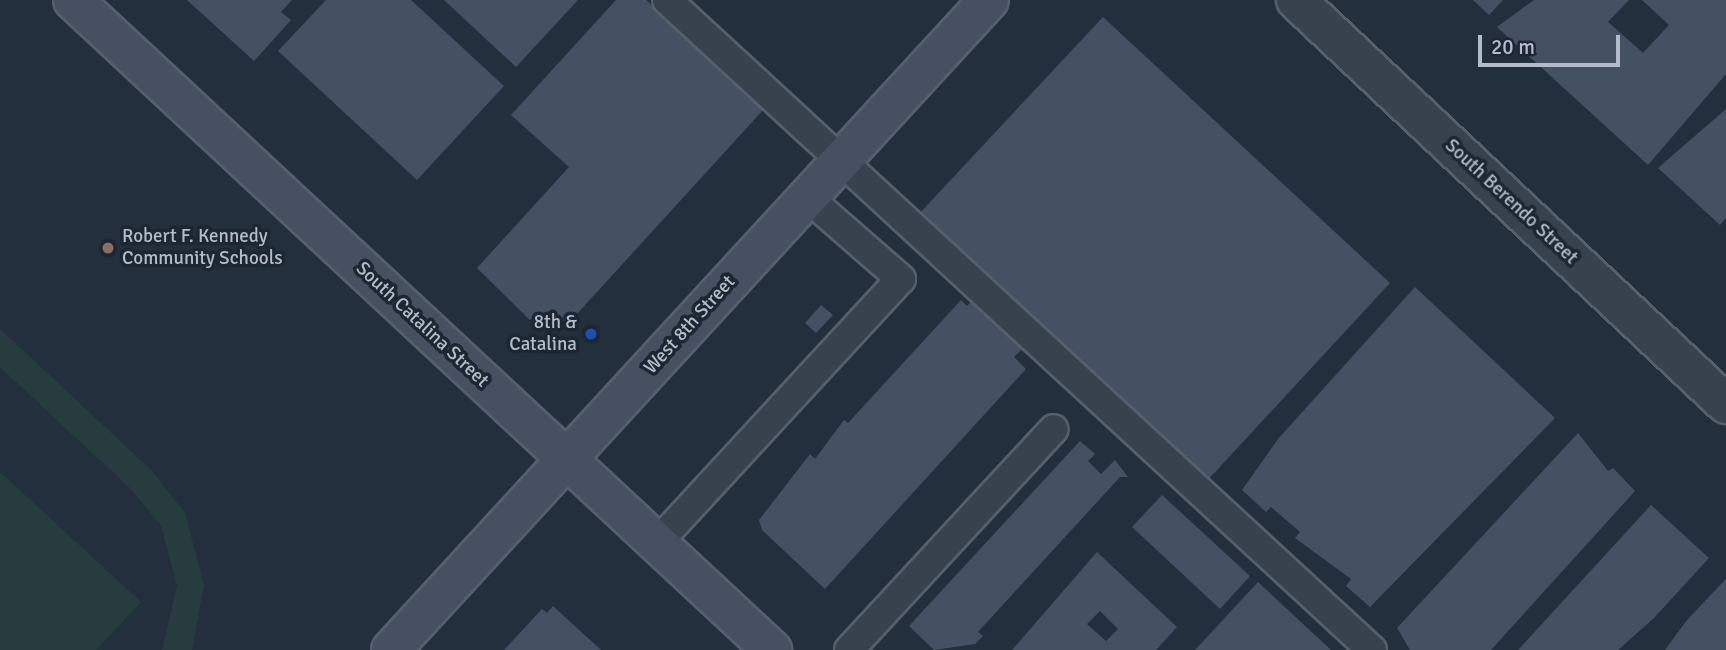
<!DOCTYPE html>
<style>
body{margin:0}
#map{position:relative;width:1726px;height:650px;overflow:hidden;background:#242f3e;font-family:Signika,sans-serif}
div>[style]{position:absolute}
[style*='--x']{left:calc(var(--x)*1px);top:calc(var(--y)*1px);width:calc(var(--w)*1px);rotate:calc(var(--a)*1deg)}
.green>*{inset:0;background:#263c3f}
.building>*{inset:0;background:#455162}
.roads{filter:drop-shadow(2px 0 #565f6c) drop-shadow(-2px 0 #565f6c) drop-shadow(0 2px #565f6c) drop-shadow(0 -2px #565f6c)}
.lane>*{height:28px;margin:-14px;padding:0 14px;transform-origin:14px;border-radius:14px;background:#38414e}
.street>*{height:38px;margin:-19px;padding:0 19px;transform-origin:19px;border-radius:19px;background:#38414e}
.secondary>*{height:38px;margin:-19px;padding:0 19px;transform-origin:19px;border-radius:19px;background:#465061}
.dots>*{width:19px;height:19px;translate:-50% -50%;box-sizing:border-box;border:4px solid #1d2633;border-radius:50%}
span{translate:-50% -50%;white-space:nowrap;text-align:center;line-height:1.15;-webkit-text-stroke:7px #1d2633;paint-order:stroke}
.street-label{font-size:19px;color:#b4bcc9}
.poi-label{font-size:19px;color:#b4bcc9}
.left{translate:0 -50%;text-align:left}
.right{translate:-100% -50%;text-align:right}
.scale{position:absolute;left:1478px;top:35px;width:142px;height:32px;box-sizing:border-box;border:4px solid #b4bcc9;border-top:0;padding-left:9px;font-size:21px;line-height:24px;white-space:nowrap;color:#b4bcc9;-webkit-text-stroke:5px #1d2633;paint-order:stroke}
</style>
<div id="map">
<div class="green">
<i style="clip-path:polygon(0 329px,151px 470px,185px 513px,204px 585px,192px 650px,162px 650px,177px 586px,161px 526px,132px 490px,0 367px)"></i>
<i style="clip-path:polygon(0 472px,141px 602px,96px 650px,0 650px)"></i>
</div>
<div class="building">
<i style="clip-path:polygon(187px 0,292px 0,281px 12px,291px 20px,254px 61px)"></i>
<i style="clip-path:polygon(326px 0,411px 0,504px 86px,417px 180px,278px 51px)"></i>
<i style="clip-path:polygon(444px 0,578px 0,516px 67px)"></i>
<i style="clip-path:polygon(616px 0,646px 0,764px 109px,565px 327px,536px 326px,477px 268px,569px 167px,511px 115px)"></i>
<i style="clip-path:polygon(1473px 0,1503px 0,1489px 15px)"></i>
<i style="clip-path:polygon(1534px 0,1629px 0,1608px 22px,1643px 53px,1669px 25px,1642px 0,1726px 0,1726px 74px,1648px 165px,1497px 27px)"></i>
<i style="clip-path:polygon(1103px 17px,1390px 283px,1205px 483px,917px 216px)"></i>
<i style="clip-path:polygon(1726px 109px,1726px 218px,1720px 225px,1658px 168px)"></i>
<i style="clip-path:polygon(1415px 287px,1555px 418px,1370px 607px,1346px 586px,1351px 579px,1295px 538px,1300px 532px,1271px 507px,1266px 512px,1242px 490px,1278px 439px)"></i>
<i style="clip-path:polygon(961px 300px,967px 306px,972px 301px,1023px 348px,1014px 357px,1026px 369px,825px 589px,762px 530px,759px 520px,810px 454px,815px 459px,844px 420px,848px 423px)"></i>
<i style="clip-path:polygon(821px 305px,833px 315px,816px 333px,805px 323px)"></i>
<i style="clip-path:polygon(1578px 433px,1608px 471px,1613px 468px,1635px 491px,1491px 650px,1410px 650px,1397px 628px)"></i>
<i style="clip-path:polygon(1080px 441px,1095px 454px,1088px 461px,1101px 474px,1115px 460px,1128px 477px,1120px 477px,978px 632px,983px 636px,975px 644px,934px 650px,909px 626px)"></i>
<i style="clip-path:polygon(1162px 495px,1250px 576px,1220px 609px,1132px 527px)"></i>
<i style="clip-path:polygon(1651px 505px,1709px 558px,1654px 618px,1618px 650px,1518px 650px)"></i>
<i style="clip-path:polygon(evenodd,1097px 552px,1177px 627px,1156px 650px,1012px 650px,1097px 552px,1100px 611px,1118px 629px,1106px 641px,1087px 624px,1100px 611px)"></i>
<i style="clip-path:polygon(1726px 579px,1726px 650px,1665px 650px,1687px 620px)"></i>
<i style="clip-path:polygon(1258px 582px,1331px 650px,1195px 650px)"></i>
<i style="clip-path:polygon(553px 606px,601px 650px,504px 650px,542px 609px,547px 613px)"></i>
</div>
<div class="roads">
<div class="lane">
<i style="--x:667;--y:0;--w:959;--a:42.68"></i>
<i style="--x:657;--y:543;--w:359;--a:-47.3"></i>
<i style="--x:901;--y:279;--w:126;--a:-138.9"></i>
<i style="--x:849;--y:650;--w:301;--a:-47.2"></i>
</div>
<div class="street">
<i style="--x:1296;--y:0;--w:590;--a:43.21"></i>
</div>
<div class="secondary">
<i style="--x:73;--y:0;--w:955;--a:42.92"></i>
<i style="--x:391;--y:650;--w:883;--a:-47.39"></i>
</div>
</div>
<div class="dots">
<i style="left:108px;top:248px;background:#8d6e63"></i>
<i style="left:591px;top:334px;background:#1a4fb4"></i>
</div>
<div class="street-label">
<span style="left:1511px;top:202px;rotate:43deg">South Berendo Street</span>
<span style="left:422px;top:325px;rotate:43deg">South Catalina Street</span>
<span style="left:690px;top:325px;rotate:-48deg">West 8th Street</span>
</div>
<div class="poi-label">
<span class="left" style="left:122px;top:248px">Robert F. Kennedy<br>Community Schools</span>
<span class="right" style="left:577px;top:334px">8th &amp;<br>Catalina</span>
</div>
<div class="scale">20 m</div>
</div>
